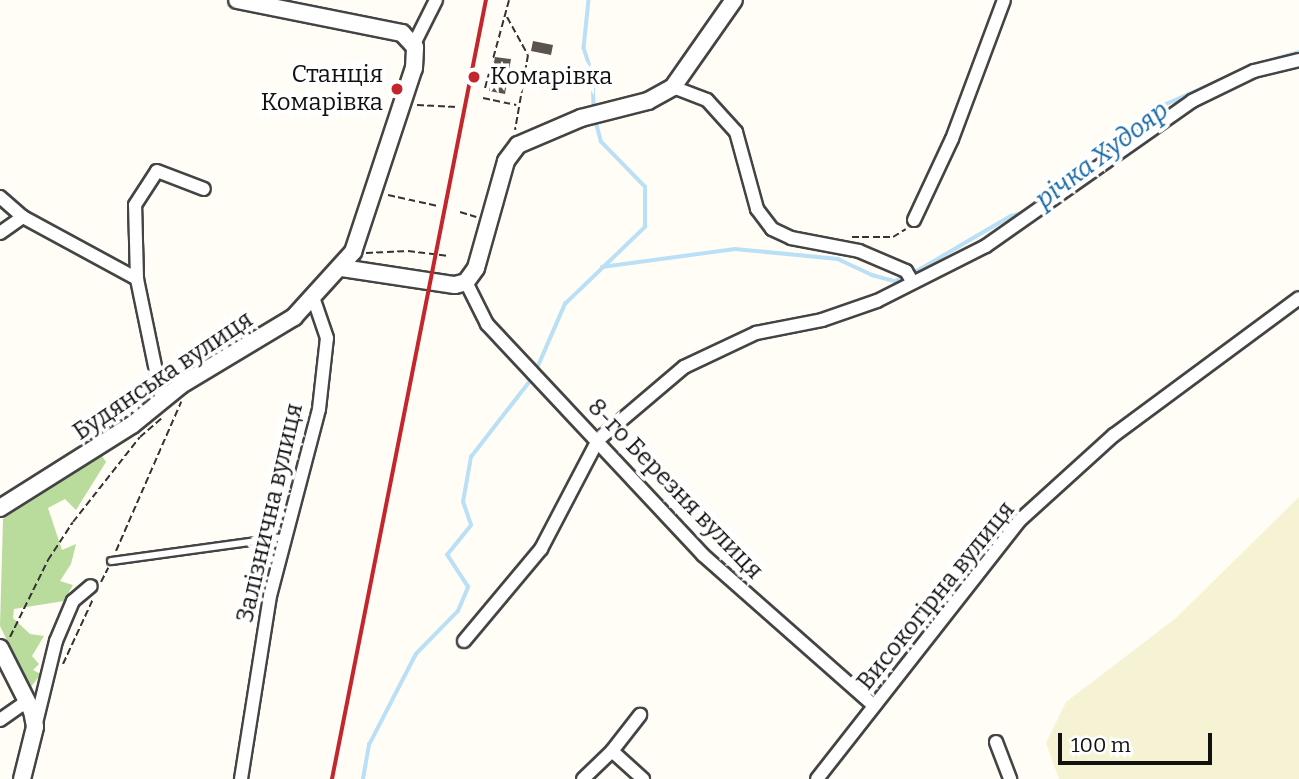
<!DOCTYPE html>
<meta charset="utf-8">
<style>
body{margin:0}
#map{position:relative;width:1299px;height:779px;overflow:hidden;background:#fffdf5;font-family:Bitter,serif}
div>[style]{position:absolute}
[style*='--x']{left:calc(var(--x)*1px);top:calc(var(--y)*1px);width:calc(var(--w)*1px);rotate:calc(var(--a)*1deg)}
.farmland>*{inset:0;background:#f6f3d4}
.forest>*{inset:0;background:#b9dc9c}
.stream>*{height:3.5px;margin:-1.75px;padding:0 1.75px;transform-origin:1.75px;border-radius:1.75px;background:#b9e0f7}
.building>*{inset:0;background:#5a524d}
.path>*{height:2px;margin-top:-1px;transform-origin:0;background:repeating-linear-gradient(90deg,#333 0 7px,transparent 0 10.5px)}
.roads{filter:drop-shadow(2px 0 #444) drop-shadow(-2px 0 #444) drop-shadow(0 2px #444) drop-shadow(0 -2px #444)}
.service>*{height:6px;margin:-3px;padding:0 3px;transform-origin:3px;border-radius:3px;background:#fff}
.minor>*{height:12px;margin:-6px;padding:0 6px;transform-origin:6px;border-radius:6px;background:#fff}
.tertiary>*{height:16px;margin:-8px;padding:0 8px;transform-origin:8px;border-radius:8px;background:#fff}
.rail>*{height:3.5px;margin:-1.75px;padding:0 1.75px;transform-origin:1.75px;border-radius:1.75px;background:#c4262e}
.dots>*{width:19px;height:19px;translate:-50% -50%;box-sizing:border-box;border:4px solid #fff;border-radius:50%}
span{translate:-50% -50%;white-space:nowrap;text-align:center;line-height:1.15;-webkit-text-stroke:7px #fff;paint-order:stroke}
.poi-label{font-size:24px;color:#111}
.right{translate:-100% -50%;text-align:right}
.left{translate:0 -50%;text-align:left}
.street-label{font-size:24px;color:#111}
.water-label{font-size:26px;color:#1768a6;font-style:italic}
.scale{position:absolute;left:1058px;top:733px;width:154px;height:32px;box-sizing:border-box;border:4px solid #111;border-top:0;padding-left:9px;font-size:21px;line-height:24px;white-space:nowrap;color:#111;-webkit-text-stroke:5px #fff;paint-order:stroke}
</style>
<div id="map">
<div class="farmland">
<i style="clip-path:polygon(1299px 497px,1299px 779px,1059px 779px,1046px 743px,1066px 702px,1176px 618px)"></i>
</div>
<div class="forest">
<i style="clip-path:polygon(102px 456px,106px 462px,76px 510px,65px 499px,48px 508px,62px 550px,76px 544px,71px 564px,60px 581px,73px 585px,64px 601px,14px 609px,13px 618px,30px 634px,44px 636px,32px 656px,39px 664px,33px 670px,41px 674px,30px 688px,0 626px,3px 519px)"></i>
</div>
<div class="stream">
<i style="--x:589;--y:0;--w:48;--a:95.9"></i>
<i style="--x:584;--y:48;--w:29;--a:72"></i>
<i style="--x:593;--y:76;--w:35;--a:88"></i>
<i style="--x:1254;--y:65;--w:47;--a:-16.1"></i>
<i style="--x:1088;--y:167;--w:77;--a:-36"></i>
<i style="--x:1150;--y:122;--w:14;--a:-69"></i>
<i style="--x:1155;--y:109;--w:94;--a:-23.8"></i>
<i style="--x:602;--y:267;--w:134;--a:-7.7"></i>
<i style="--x:735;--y:249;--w:103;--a:5.5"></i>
<i style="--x:838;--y:259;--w:38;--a:25"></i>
<i style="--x:872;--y:275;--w:24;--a:15"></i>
<i style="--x:895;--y:281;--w:8;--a:-23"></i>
<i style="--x:912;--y:274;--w:115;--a:-30.4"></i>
<i style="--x:1011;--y:216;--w:16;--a:-15"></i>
<i style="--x:538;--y:366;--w:68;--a:-66.5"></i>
<i style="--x:565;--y:304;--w:111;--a:-43.9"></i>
<i style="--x:645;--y:227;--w:40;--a:-90"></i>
<i style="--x:645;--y:187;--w:63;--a:-134.4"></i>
<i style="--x:601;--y:142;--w:24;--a:-105"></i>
<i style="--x:363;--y:779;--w:35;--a:-80"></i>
<i style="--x:369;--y:745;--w:102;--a:-62.7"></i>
<i style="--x:416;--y:654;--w:60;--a:-45.7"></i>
<i style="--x:458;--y:611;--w:26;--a:-67"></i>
<i style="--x:468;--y:587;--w:38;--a:-123"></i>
<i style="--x:447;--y:555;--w:38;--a:-51"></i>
<i style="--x:471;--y:525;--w:24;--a:-109"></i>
<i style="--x:463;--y:502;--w:46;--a:-79.9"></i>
<i style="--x:471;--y:457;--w:96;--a:-52.2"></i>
</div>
<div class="building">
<i style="clip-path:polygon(533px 41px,553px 45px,551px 55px,531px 51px)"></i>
<i style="clip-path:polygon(495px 57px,511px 59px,505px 94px,489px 91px)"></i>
</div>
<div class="path">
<i style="--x:507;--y:17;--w:43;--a:61.1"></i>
<i style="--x:528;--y:55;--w:76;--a:99.8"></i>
<i style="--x:485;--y:88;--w:91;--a:-74.7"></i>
<i style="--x:483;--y:98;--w:34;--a:12"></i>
<i style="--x:417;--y:105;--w:40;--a:2.9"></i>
<i style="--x:388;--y:195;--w:51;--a:12.4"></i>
<i style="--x:460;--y:212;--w:17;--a:17"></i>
<i style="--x:852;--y:237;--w:41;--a:0"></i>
<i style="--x:893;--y:237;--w:15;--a:-32"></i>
<i style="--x:366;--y:253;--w:42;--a:-2.7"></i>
<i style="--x:408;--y:251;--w:41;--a:7"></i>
<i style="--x:116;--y:551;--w:163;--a:-66.4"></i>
<i style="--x:101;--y:582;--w:16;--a:-63"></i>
<i style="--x:10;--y:637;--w:86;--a:-63.7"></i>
<i style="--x:48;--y:560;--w:45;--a:-56.7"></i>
<i style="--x:73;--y:522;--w:108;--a:-51.8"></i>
<i style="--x:140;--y:437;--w:29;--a:-41"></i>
<i style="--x:63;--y:664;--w:72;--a:-65.2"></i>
</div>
<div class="roads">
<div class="service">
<i style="--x:111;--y:561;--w:177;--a:-7.8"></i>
</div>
<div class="minor">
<i style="--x:414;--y:44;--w:49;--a:-63.4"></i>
<i style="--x:673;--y:87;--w:36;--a:21"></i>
<i style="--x:707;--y:100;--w:43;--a:47.8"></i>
<i style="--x:736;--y:132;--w:80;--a:74.7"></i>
<i style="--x:757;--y:209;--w:25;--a:53"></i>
<i style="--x:772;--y:229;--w:21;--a:25"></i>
<i style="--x:791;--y:238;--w:69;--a:10.8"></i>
<i style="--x:859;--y:251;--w:51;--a:23.1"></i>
<i style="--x:906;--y:271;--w:12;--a:59"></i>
<i style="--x:0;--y:197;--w:30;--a:41"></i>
<i style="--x:23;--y:217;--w:130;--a:28.5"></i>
<i style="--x:914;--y:220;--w:89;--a:-64.9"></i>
<i style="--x:952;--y:139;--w:148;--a:-69.5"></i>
<i style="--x:0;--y:233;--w:28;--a:-35"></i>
<i style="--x:466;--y:282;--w:47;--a:63.4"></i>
<i style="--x:487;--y:324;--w:316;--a:46.9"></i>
<i style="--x:703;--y:555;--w:228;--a:41.4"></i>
<i style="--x:162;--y:400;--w:124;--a:-101.7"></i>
<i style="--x:137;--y:279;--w:74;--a:-91.5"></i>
<i style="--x:135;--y:205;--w:40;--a:-57.1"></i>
<i style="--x:157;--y:171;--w:50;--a:21"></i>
<i style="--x:464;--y:641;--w:120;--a:-50.1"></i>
<i style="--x:541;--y:549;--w:123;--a:-62.4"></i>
<i style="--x:598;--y:440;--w:113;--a:-40.3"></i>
<i style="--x:684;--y:367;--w:80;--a:-25.3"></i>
<i style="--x:756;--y:333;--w:67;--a:-11.1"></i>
<i style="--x:822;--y:320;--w:58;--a:-19.1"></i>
<i style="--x:877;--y:301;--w:122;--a:-26.8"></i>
<i style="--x:986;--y:246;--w:252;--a:-35.1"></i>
<i style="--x:1192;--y:101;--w:69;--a:-25.8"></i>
<i style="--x:1254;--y:71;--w:46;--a:-13.7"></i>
<i style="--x:0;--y:720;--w:33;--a:-35"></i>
<i style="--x:36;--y:723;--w:84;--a:-76.3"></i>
<i style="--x:56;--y:641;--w:43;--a:-67"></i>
<i style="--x:73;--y:601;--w:23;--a:-40"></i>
<i style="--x:996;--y:742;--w:40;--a:69"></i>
<i style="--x:612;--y:751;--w:42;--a:42.1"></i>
<i style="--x:241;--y:779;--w:185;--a:-81"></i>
<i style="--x:270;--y:596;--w:193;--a:-75.3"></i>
<i style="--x:319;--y:409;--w:71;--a:-83.6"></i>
<i style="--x:327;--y:338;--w:40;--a:-108.9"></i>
<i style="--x:583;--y:779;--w:40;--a:-44"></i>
<i style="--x:612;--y:751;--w:46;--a:-52.1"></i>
<i style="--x:817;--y:779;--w:328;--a:-51.9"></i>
<i style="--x:1019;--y:521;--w:128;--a:-42.2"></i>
<i style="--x:1114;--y:435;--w:230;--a:-36.5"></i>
</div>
<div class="tertiary">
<i style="--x:342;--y:268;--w:114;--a:8.6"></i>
<i style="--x:455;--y:285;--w:11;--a:-15"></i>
<i style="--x:466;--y:282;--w:17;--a:-54"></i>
<i style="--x:476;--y:268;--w:111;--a:-74.3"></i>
<i style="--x:506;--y:161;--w:20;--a:-53"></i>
<i style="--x:518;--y:145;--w:69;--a:-23.2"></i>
<i style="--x:581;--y:118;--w:69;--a:-14.2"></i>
<i style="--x:648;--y:101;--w:29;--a:-29"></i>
<i style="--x:673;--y:87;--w:106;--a:-55"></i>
<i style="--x:0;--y:508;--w:156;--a:-32.2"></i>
<i style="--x:132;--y:425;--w:63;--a:-39.2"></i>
<i style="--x:181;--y:385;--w:132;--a:-31"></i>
<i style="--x:294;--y:317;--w:88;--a:-47.8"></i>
<i style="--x:353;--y:252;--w:194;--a:-71.7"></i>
<i style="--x:414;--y:68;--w:21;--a:-87"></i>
<i style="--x:415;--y:47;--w:19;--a:-133"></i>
<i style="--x:402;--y:33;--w:168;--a:-168.7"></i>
<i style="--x:0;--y:648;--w:71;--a:63.1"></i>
<i style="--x:32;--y:711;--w:16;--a:79"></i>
<i style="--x:35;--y:727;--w:54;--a:104"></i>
</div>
</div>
<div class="rail">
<i style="--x:332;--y:779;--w:794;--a:-78.82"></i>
</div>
<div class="dots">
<i style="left:474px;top:77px;background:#c4262e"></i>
<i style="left:397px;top:89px;background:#c4262e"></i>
</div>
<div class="poi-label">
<span class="right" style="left:383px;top:89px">Станція<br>Комарівка</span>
<span class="left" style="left:490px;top:77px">Комарівка</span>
</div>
<div class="street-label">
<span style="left:163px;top:376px;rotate:-34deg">Будянська вулиця</span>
<span style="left:675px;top:489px;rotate:46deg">8-го Березня вулиця</span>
<span style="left:270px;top:513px;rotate:-77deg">Залізнична вулиця</span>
<span style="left:936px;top:596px;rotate:-51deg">Високогірна вулиця</span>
</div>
<div class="water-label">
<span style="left:1102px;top:155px;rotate:-37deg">річка Худояр</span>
</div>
<div class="scale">100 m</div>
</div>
